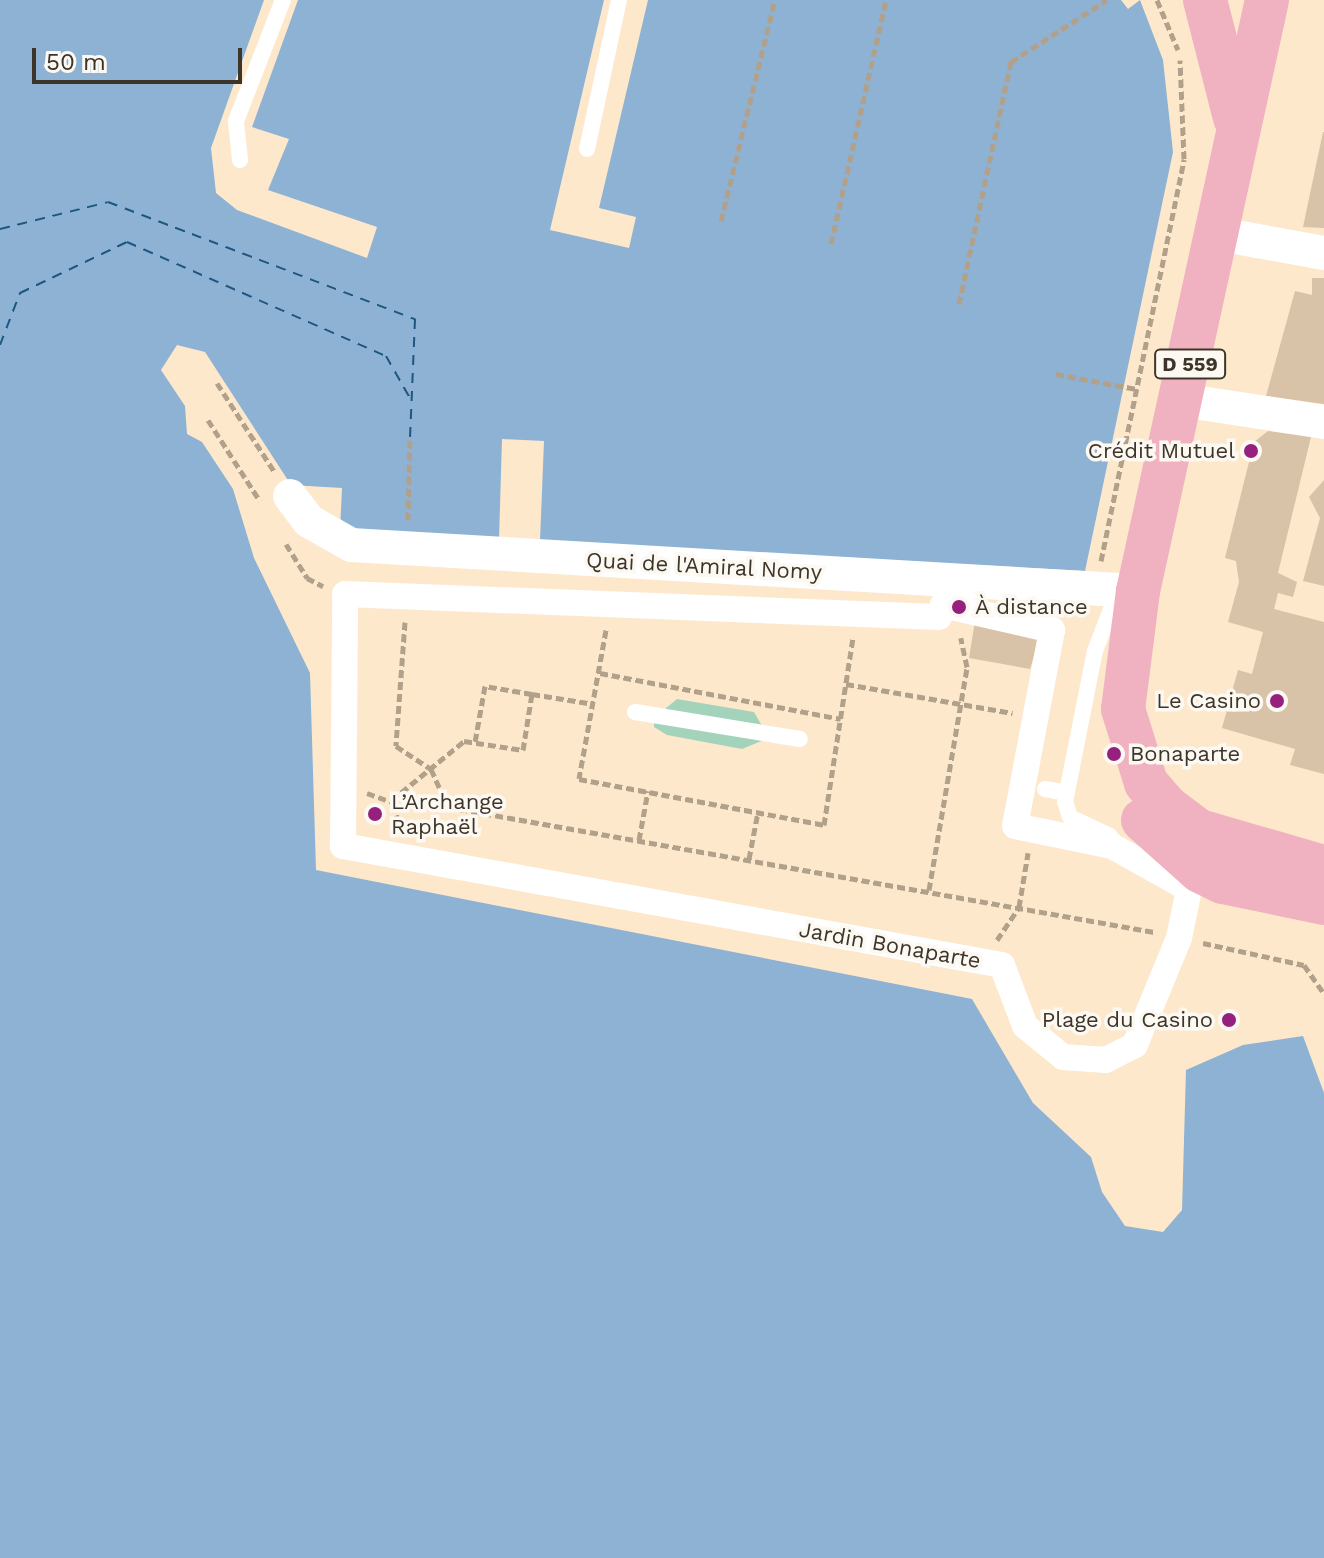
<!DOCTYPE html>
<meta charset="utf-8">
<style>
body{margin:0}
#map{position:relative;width:1324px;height:1558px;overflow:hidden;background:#fde8cc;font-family:"Work Sans",sans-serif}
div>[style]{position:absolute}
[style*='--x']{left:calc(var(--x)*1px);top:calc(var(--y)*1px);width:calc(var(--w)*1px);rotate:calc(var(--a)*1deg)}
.green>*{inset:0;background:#a4d3bc}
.water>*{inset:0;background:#8db2d4}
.pier>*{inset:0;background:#fde8cc}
.ferry>*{height:2px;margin-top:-1px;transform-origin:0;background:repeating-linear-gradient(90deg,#1e5581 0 10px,transparent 0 18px)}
.building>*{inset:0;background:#d8c2a8}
.path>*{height:5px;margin-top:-2.5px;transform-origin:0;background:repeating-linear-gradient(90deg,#b1a18b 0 8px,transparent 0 12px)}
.service>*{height:16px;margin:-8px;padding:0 8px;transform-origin:8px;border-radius:8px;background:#fff}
.pedestrian>*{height:26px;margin:-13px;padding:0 13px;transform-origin:13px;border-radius:13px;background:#fff}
.minor>*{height:34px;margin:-17px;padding:0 17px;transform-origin:17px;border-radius:17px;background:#fff}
.primary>*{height:44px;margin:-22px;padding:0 22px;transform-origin:22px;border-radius:22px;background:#f0b1c1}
.dots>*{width:22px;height:22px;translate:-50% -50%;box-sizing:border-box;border:4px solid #fcf8f2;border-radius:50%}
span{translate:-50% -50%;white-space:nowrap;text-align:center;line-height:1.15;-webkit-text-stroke:7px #fcf8f2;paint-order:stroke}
.shield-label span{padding:2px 6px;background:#fcf8f2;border:2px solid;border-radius:6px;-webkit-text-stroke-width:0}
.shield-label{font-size:20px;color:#3e352a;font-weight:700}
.poi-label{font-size:22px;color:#3e352a}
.right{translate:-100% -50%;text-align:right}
.left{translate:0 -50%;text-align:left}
.street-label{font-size:22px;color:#3e352a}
.scale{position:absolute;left:32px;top:48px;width:210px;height:36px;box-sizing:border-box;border:4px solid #3e352a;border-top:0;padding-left:10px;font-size:24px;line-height:28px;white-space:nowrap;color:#3e352a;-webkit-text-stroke:6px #fcf8f2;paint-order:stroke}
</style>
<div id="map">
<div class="green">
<i style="clip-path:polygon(677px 699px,754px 712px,769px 738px,742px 749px,667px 735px,654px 727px,654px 718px)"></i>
</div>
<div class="water">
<i style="clip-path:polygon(0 0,264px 0,211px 148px,216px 193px,237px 210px,367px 258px,377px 227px,268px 190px,289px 139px,252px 127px,298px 0,604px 0,550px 230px,629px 248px,636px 217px,599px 208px,648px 0,1121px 0,1128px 9px,1140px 0,1163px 60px,1173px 152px,1085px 571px,340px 530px,342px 488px,291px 485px,205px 352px,177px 345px,161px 370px,185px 406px,187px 434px,202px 442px,233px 489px,254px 558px,310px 673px,316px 870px,972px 999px,1033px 1103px,1091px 1157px,1102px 1192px,1125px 1226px,1163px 1232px,1182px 1210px,1186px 1070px,1243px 1045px,1303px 1036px,1324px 1093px,1324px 1558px,0 1558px)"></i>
</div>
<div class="pier">
<i style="clip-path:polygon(502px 439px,544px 441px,540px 541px,499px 539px)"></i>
</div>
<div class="ferry">
<i style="--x:0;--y:229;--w:111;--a:-14"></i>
<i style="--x:108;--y:202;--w:329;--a:20.9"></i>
<i style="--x:415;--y:319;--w:118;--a:92.4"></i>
<i style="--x:0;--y:345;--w:56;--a:-69"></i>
<i style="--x:20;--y:293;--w:119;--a:-25.5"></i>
<i style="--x:127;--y:242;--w:283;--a:23.8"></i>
<i style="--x:386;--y:356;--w:51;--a:60.4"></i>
</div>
<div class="building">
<i style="clip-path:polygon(1324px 132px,1324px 228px,1303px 227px,1323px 132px)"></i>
<i style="clip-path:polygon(1312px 278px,1324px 278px,1324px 404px,1266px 396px,1295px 291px,1312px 295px)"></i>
<i style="clip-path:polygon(1268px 431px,1311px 437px,1278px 573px,1297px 582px,1293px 597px,1278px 593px,1274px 609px,1324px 622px,1324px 774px,1290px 765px,1295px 749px,1222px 728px,1238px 670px,1252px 674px,1263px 632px,1228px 622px,1239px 582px,1236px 561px,1225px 558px,1254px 442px)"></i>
<i style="clip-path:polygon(1324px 480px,1324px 586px,1303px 581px,1320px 518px,1309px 497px)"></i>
<i style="clip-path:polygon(976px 615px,1042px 629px,1030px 669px,969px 658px)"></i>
</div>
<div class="path">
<i style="--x:1157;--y:0;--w:54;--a:67.2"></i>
<i style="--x:721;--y:221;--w:228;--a:-76.3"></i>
<i style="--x:831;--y:244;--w:250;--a:-77.3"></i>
<i style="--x:959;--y:304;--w:248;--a:-77.9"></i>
<i style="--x:1011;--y:62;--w:114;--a:-32.9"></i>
<i style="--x:1056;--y:374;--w:82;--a:10.5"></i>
<i style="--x:217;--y:383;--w:105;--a:57.1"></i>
<i style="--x:208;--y:420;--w:96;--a:57.3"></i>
<i style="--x:408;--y:520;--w:83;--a:-88.6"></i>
<i style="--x:286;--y:544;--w:40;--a:58"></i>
<i style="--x:307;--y:578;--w:18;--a:27"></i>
<i style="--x:1101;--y:561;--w:410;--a:-78.3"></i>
<i style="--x:1184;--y:159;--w:99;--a:-92.3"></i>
<i style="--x:405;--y:622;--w:124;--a:94.2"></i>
<i style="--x:396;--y:746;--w:42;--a:33.3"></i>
<i style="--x:431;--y:769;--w:42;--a:65.9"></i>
<i style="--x:448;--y:807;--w:717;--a:10.04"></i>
<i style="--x:606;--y:630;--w:151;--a:100.3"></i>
<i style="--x:579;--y:779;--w:249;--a:10.6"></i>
<i style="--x:824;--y:825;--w:189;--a:-81.2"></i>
<i style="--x:600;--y:673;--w:245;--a:10.8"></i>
<i style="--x:846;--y:684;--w:169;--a:9.9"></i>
<i style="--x:532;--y:694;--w:63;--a:9.2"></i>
<i style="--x:367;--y:793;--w:30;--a:20"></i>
<i style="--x:395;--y:803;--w:29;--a:82"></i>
<i style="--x:392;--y:800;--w:93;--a:-39.3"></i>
<i style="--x:464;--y:741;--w:60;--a:8.7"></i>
<i style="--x:523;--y:750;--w:57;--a:-80.9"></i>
<i style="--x:532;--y:694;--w:48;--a:-170.3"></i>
<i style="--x:485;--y:686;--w:57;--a:100.1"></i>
<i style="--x:639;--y:840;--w:50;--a:-79.6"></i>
<i style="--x:749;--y:859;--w:48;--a:-79.2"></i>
<i style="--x:929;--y:890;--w:226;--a:-80.3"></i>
<i style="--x:967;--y:667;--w:30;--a:-102"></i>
<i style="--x:997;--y:940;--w:40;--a:-56"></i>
<i style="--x:1019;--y:907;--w:55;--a:-80.5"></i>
<i style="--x:1203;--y:943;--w:103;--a:12.3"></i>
<i style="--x:1304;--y:965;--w:35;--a:55"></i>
</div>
<div class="service">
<i style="--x:587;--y:149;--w:152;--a:-77.9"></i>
<i style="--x:240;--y:160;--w:39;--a:-96"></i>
<i style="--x:236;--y:121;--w:130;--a:-68.8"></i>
<i style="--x:635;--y:712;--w:167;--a:9.3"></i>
<i style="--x:1045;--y:789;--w:22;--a:10"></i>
<i style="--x:1110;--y:836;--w:44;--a:-154.6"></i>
<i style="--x:1070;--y:817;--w:16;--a:-108"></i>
<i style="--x:1065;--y:802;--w:154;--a:-78.8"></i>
<i style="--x:1095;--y:651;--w:67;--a:-69.1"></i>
</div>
<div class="pedestrian">
<i style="--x:345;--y:594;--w:594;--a:2.22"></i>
<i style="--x:939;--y:617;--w:13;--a:-72"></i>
<i style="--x:943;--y:605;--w:112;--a:12.9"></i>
<i style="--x:1052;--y:630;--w:199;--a:100.7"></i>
<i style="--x:1015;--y:826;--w:99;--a:11.7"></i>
<i style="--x:1112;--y:846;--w:88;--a:29.2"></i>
<i style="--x:1189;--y:889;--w:50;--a:101.5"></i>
<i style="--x:1179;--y:938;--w:116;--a:112.4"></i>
<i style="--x:1135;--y:1045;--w:33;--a:153"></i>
<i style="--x:1106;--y:1060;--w:43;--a:-176"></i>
<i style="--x:1063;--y:1057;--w:49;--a:-140.8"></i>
<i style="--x:1025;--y:1026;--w:65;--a:-110.7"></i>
<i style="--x:1002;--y:965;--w:670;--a:-169.76"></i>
<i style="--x:343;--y:846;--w:252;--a:-89.5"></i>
</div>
<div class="minor">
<i style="--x:1219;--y:234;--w:107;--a:10.3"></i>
<i style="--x:1181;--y:400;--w:145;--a:8.7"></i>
<i style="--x:290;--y:496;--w:31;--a:53"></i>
<i style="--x:309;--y:521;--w:48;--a:29.7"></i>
<i style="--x:351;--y:545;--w:788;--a:3.35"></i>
</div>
<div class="primary">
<i style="--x:1205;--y:0;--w:122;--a:75.7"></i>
<i style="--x:1267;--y:0;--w:605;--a:102.31"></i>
<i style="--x:1138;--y:591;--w:119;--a:97.2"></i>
<i style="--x:1123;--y:709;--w:77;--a:72.7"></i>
<i style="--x:1146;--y:783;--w:32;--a:49"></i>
<i style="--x:1167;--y:807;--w:40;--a:37"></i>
<i style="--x:1199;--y:831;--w:130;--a:16.1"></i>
<i style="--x:1143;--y:820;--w:76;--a:41.8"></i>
<i style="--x:1200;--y:871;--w:25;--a:26"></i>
<i style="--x:1223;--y:882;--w:103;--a:11.7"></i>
</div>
<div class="dots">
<i style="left:1251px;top:451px;background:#95207d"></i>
<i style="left:959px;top:607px;background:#95207d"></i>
<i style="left:1277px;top:701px;background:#95207d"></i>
<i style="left:1114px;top:754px;background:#95207d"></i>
<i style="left:375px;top:814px;background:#95207d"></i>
<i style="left:1229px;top:1020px;background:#95207d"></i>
</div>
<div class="shield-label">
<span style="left:1190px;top:364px">D 559</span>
</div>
<div class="poi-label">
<span class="right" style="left:1235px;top:451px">Crédit Mutuel</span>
<span class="left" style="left:975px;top:607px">À distance</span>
<span class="right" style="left:1261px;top:701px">Le Casino</span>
<span class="left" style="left:1130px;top:754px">Bonaparte</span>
<span class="left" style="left:391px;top:814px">L’Archange<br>Raphaël</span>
<span class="right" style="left:1213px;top:1020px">Plage du Casino</span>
</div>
<div class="street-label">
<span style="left:704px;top:566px;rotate:3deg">Quai de l'Amiral Nomy</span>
<span style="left:890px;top:945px;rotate:10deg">Jardin Bonaparte</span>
</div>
<div class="scale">50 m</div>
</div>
